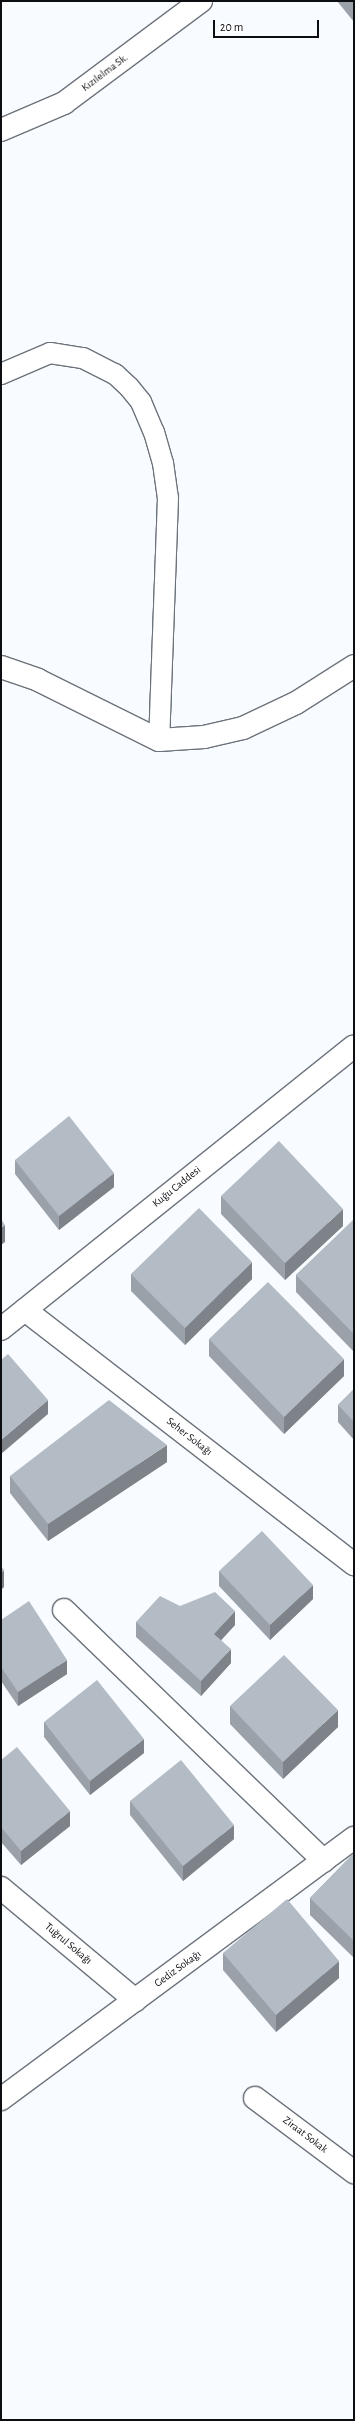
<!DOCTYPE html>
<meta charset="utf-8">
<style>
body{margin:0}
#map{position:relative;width:355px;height:2421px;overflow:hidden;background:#f8fbff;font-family:"Alegreya Sans",sans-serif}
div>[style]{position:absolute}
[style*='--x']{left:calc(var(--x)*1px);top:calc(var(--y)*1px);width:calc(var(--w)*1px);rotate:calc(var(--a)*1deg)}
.roads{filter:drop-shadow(1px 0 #6c737b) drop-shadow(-1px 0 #6c737b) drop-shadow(0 1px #6c737b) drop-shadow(0 -1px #6c737b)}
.lane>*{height:20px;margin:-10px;padding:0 10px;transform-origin:10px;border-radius:10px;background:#fff}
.street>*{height:22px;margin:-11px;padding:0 11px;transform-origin:11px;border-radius:11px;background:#fff}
.secondary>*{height:22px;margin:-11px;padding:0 11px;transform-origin:11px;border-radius:11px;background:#fff}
.wall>*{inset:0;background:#9aa1a9}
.shaded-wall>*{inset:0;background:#7d8389}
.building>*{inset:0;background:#b3bbc4}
span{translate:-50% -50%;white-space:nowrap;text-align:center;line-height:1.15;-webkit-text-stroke:4px #fff;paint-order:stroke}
.street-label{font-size:11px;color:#0c0e12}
.frame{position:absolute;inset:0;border:2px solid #0c0e12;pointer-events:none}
.scale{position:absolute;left:213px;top:20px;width:106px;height:18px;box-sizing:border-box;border:2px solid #0c0e12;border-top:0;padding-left:5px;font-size:12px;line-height:14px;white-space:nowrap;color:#0c0e12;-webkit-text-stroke:3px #fff;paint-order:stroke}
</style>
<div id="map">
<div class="roads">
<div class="lane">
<i style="--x:1;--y:374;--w:53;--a:-23.2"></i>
<i style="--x:50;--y:353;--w:33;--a:9"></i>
<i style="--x:83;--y:358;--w:36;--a:27"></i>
<i style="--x:115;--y:374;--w:19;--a:43"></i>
<i style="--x:129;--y:387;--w:19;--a:51"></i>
<i style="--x:141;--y:402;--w:33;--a:67"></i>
<i style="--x:154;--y:432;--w:32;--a:74"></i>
<i style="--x:163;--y:463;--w:35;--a:82"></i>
<i style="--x:168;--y:498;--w:242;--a:92.1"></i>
</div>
<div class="street">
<i style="--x:1;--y:130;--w:69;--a:-23.2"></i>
<i style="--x:64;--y:103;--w:171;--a:-36.7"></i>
<i style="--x:1;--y:667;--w:39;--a:19"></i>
<i style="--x:38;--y:680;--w:135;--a:26.4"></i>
<i style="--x:159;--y:740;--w:45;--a:-3.8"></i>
<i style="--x:204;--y:737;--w:40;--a:-13"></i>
<i style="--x:243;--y:728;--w:59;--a:-25.3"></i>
<i style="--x:296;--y:703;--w:69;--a:-32.5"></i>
<i style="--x:25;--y:1310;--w:416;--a:37.7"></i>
<i style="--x:64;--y:1610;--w:361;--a:44"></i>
<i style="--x:1;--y:1888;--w:175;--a:39.9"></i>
<i style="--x:255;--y:2098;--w:124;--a:36.8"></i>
<i style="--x:1;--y:2099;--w:439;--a:-36.5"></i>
</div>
<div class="secondary">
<i style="--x:1;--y:1329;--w:452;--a:-38.7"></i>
</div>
</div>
<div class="wall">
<i style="clip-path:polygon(337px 1px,354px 1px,354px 22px)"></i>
<i style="clip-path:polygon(15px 1160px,114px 1187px,59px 1230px,15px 1174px)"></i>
<i style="clip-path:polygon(221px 1196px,343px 1226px,285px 1280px,221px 1214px)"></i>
<i style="clip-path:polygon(354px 1220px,354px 1352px,296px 1292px,296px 1275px)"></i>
<i style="clip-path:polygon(131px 1274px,252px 1279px,185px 1345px,131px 1291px)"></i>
<i style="clip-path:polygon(209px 1339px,344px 1376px,284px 1434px,209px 1356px)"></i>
<i style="clip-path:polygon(354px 1389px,354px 1440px,338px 1422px,338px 1405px)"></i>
<i style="clip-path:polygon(167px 1462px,48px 1541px,10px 1493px,10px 1476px)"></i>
<i style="clip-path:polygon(219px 1571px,313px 1599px,270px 1640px,219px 1586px)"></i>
<i style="clip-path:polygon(180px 1606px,235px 1625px,221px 1640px,231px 1663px,201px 1696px,136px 1637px,136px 1622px)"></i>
<i style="clip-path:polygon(1px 1620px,67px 1674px,18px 1706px,1px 1681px)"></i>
<i style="clip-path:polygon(230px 1706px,338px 1727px,283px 1779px,230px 1724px)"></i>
<i style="clip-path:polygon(44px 1722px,144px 1753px,90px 1795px,44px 1737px)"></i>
<i style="clip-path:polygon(1px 1760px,70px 1826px,21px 1865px,1px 1842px)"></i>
<i style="clip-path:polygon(130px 1801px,234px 1839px,183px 1881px,130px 1815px)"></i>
<i style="clip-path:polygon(354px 1853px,354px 1958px,310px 1915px,310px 1898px)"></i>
<i style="clip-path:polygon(223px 1953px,339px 1978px,276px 2032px,223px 1970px)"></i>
</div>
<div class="shaded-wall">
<i style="clip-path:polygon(114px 1173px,114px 1187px,59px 1230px,59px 1216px)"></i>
<i style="clip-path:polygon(343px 1209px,343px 1226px,285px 1280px,285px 1263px)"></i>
<i style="clip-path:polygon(5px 1225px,5px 1242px,1px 1245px,1px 1228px)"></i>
<i style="clip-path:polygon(252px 1262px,252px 1279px,185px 1345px,185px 1328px)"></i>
<i style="clip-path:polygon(344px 1359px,344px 1376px,284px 1434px,284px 1417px)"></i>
<i style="clip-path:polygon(48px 1400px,48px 1414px,1px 1454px,1px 1440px)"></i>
<i style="clip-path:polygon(167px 1445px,167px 1462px,48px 1541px,48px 1524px)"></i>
<i style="clip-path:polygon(4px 1570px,4px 1587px,1px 1590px,1px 1573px)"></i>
<i style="clip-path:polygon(313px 1585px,313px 1599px,270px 1640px,270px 1625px)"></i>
<i style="clip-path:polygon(235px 1611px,235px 1625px,214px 1648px,214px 1634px)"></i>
<i style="clip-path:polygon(231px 1649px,231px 1663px,201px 1696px,201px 1681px)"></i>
<i style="clip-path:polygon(67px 1660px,67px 1674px,18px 1706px,18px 1692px)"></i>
<i style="clip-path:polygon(338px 1710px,338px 1727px,283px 1779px,283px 1762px)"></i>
<i style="clip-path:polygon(144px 1739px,144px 1753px,90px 1795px,90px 1781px)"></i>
<i style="clip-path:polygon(70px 1811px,70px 1826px,21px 1865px,21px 1851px)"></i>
<i style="clip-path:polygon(234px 1825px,234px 1839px,183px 1881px,183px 1866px)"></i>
<i style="clip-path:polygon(339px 1961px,339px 1978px,276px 2032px,276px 2015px)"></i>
</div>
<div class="building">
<i style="clip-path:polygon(69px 1116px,114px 1173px,59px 1216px,15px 1160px)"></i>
<i style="clip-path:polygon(279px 1141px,343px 1209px,285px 1263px,221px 1196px)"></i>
<i style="clip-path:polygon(199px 1208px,252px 1262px,185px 1328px,131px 1274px)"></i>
<i style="clip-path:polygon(1px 1219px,5px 1225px,1px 1228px)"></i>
<i style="clip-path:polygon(354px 1219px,354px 1334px,296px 1275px)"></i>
<i style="clip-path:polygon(268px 1282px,344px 1359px,284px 1417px,209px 1339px)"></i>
<i style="clip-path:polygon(8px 1354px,48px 1400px,1px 1440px,1px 1360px)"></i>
<i style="clip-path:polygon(354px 1389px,354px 1422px,338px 1405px)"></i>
<i style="clip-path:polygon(109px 1400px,167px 1445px,48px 1524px,10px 1476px)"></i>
<i style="clip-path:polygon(262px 1531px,313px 1585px,270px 1625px,219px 1571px)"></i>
<i style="clip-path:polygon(1px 1566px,4px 1570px,1px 1573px)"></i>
<i style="clip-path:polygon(215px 1592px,235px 1611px,214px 1634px,231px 1649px,201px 1681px,136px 1622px,160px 1596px,180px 1606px)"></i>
<i style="clip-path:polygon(29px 1601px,67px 1660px,18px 1692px,1px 1667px,1px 1620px)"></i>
<i style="clip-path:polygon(284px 1655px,338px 1710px,283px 1762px,230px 1706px)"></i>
<i style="clip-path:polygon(97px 1680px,144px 1739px,90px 1781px,44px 1722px)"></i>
<i style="clip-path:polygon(17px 1747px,70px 1811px,21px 1851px,1px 1827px,1px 1760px)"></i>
<i style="clip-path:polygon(181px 1760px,234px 1825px,183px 1866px,130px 1801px)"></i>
<i style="clip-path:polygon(354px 1853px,354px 1941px,310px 1898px)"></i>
<i style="clip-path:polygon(287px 1899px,339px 1961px,276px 2015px,223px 1953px)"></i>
</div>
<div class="street-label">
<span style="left:105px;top:73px;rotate:-37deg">Kızılelma Sk.</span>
<span style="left:177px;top:1187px;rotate:-39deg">Kuğu Caddesi</span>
<span style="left:189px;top:1437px;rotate:38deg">Seher Sokağı</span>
<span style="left:68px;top:1944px;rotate:40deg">Tuğrul Sokağı</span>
<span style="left:178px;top:1969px;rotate:-36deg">Gediz Sokağı</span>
<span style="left:305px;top:2135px;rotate:37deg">Ziraat Sokak</span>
</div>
<div class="frame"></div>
<div class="scale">20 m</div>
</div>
